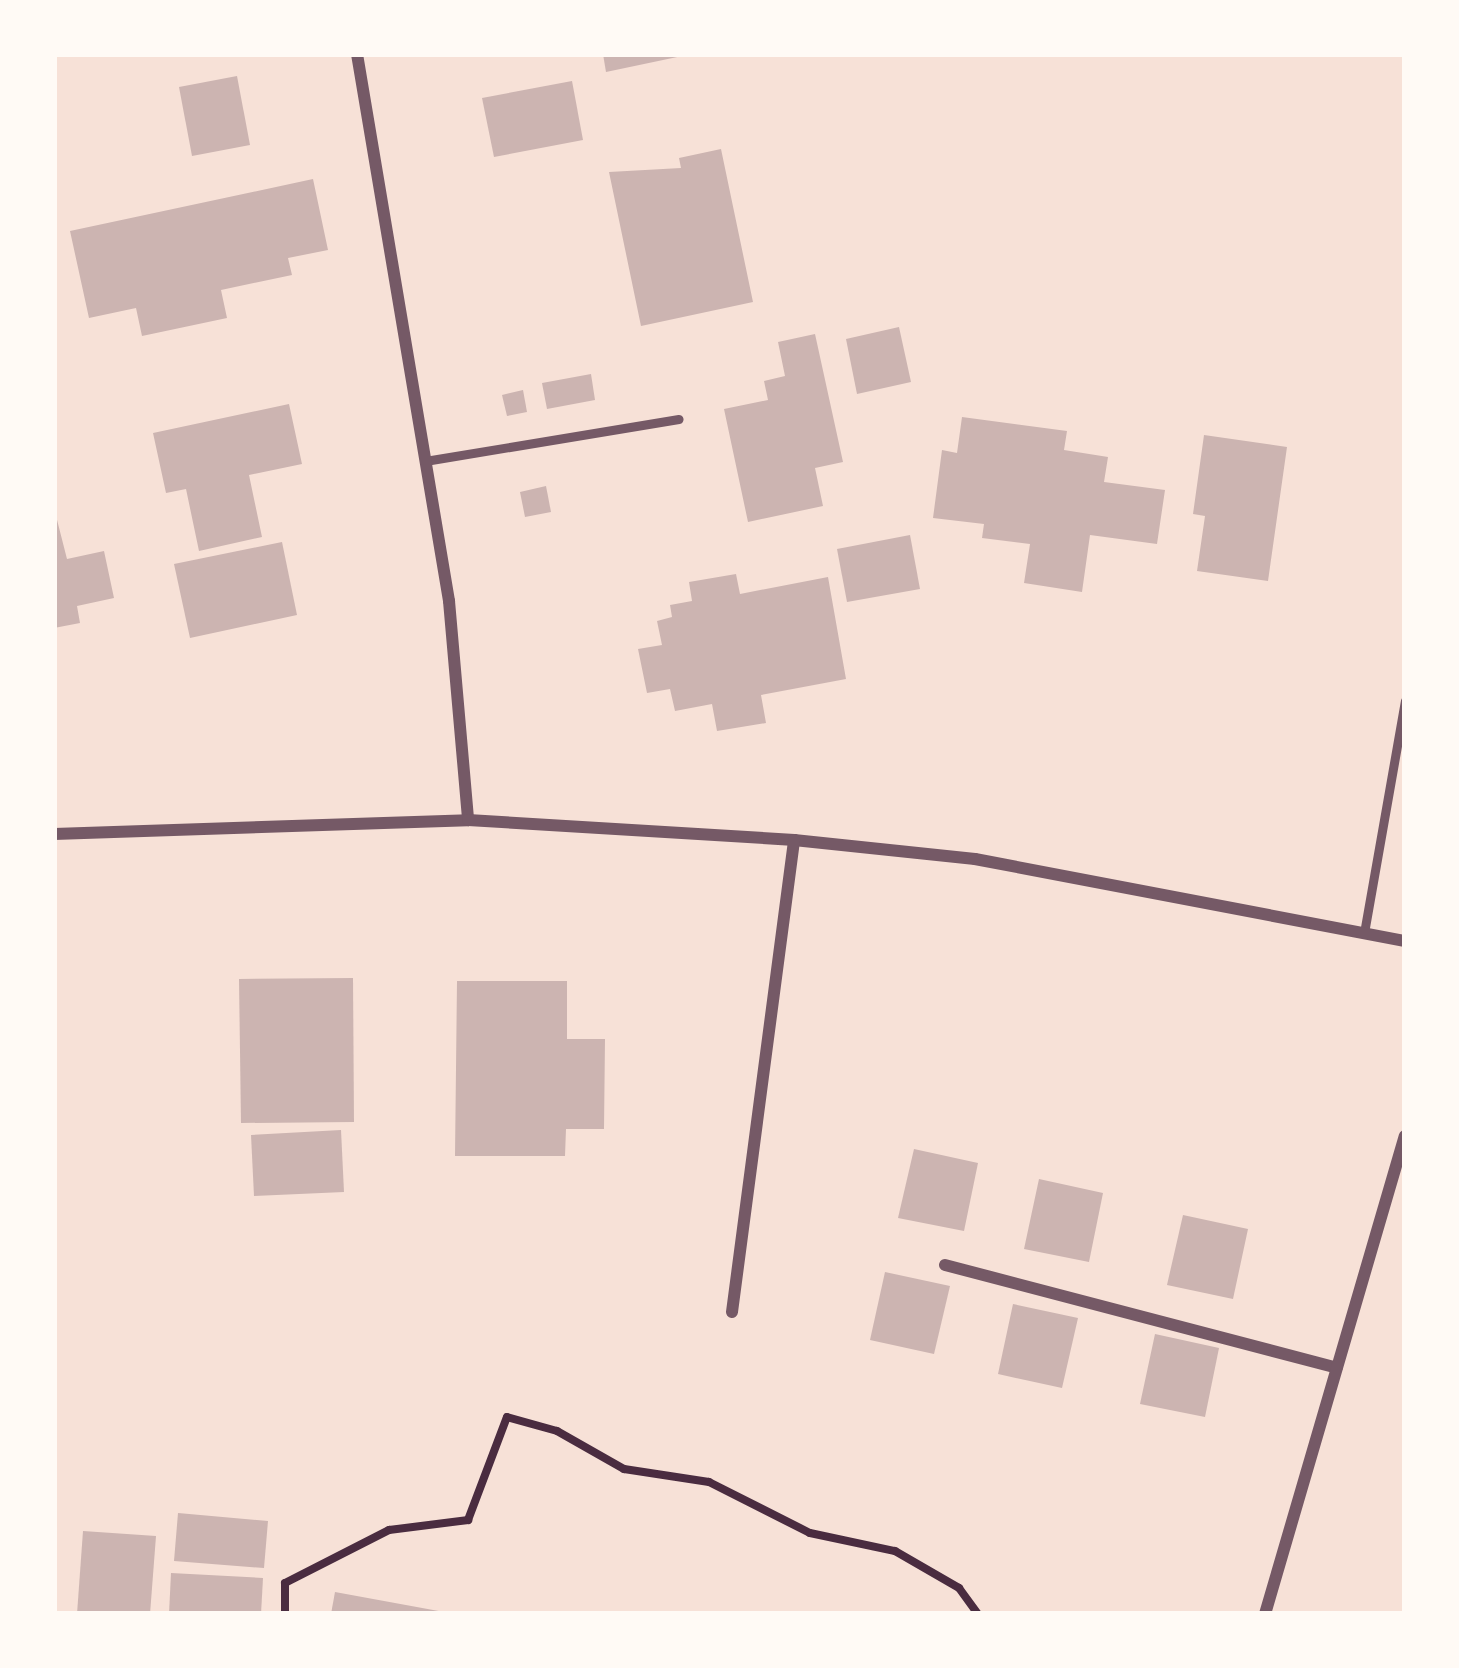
<!DOCTYPE html>
<style>
body{margin:0}
#map{position:relative;width:1459px;height:1668px;overflow:hidden;background:#f7e1d7;font-family:"PT Serif",serif}
div>[style]{position:absolute}
[style*='--x']{left:calc(var(--x)*1px);top:calc(var(--y)*1px);width:calc(var(--w)*1px);rotate:calc(var(--a)*1deg)}
.building>*{inset:0;background:#ccb4b1}
.path>*{height:8px;margin:-4px;padding:0 4px;transform-origin:4px;border-radius:4px;background:#4a2c40}
.service>*{height:9px;margin:-4.5px;padding:0 4.5px;transform-origin:4.5px;border-radius:4.5px;background:#755966}
.minor>*{height:12px;margin:-6px;padding:0 6px;transform-origin:6px;border-radius:6px;background:#755966}
span{translate:-50% -50%;white-space:nowrap;text-align:center;line-height:1.15;-webkit-text-stroke:12px #fffaf5;paint-order:stroke}
.frame{position:absolute;inset:0;border:57px solid #fffaf5;pointer-events:none}
</style>
<div id="map">
<div class="building">
<i style="clip-path:polygon(603px 54px,682px 54px,682px 56px,606px 72px)"></i>
<i style="clip-path:polygon(237px 76px,250px 145px,192px 156px,179px 87px)"></i>
<i style="clip-path:polygon(572px 81px,583px 140px,494px 157px,482px 98px)"></i>
<i style="clip-path:polygon(721px 149px,753px 302px,641px 326px,609px 172px,681px 168px,679px 158px)"></i>
<i style="clip-path:polygon(313px 179px,328px 250px,288px 258px,292px 275px,221px 290px,227px 318px,142px 336px,136px 308px,89px 318px,70px 231px)"></i>
<i style="clip-path:polygon(899px 327px,911px 382px,857px 394px,846px 339px)"></i>
<i style="clip-path:polygon(815px 334px,843px 462px,815px 468px,823px 506px,748px 522px,724px 409px,768px 400px,764px 381px,785px 376px,778px 342px)"></i>
<i style="clip-path:polygon(591px 374px,595px 400px,547px 409px,542px 383px)"></i>
<i style="clip-path:polygon(523px 390px,527px 412px,507px 416px,502px 395px)"></i>
<i style="clip-path:polygon(289px 404px,302px 464px,249px 475px,262px 537px,199px 551px,186px 489px,166px 493px,153px 433px)"></i>
<i style="clip-path:polygon(962px 417px,1067px 431px,1064px 450px,1108px 457px,1104px 482px,1165px 490px,1157px 544px,1090px 535px,1082px 592px,1024px 583px,1030px 544px,982px 538px,984px 524px,933px 518px,942px 450px,957px 453px)"></i>
<i style="clip-path:polygon(1204px 435px,1287px 447px,1268px 581px,1197px 571px,1205px 516px,1193px 514px)"></i>
<i style="clip-path:polygon(546px 486px,551px 512px,525px 517px,520px 492px)"></i>
<i style="clip-path:polygon(54px 508px,67px 559px,104px 551px,114px 598px,77px 606px,80px 623px,54px 628px)"></i>
<i style="clip-path:polygon(910px 535px,920px 589px,847px 602px,837px 549px)"></i>
<i style="clip-path:polygon(282px 542px,297px 615px,190px 638px,174px 564px)"></i>
<i style="clip-path:polygon(736px 574px,740px 594px,828px 577px,846px 679px,761px 695px,766px 723px,717px 731px,712px 704px,675px 711px,670px 689px,647px 693px,638px 649px,662px 645px,657px 621px,672px 617px,670px 605px,692px 601px,689px 582px)"></i>
<i style="clip-path:polygon(353px 978px,354px 1122px,241px 1123px,239px 979px)"></i>
<i style="clip-path:polygon(457px 981px,567px 981px,567px 1039px,605px 1039px,604px 1129px,566px 1129px,565px 1156px,455px 1156px)"></i>
<i style="clip-path:polygon(341px 1130px,344px 1192px,254px 1196px,251px 1135px)"></i>
<i style="clip-path:polygon(914px 1149px,978px 1163px,964px 1231px,898px 1218px)"></i>
<i style="clip-path:polygon(1039px 1179px,1103px 1193px,1089px 1262px,1024px 1249px)"></i>
<i style="clip-path:polygon(1183px 1215px,1248px 1229px,1233px 1299px,1167px 1285px)"></i>
<i style="clip-path:polygon(885px 1272px,950px 1286px,934px 1354px,870px 1340px)"></i>
<i style="clip-path:polygon(1013px 1304px,1078px 1318px,1062px 1388px,998px 1374px)"></i>
<i style="clip-path:polygon(1155px 1334px,1219px 1348px,1205px 1417px,1140px 1404px)"></i>
<i style="clip-path:polygon(178px 1513px,268px 1521px,264px 1568px,174px 1561px)"></i>
<i style="clip-path:polygon(83px 1531px,156px 1536px,150px 1614px,77px 1614px)"></i>
<i style="clip-path:polygon(171px 1573px,263px 1578px,261px 1614px,169px 1614px)"></i>
<i style="clip-path:polygon(335px 1592px,444px 1612px,444px 1614px,331px 1614px)"></i>
</div>
<div class="path">
<i style="--x:285;--y:1614;--w:31;--a:-90"></i>
<i style="--x:285;--y:1583;--w:117;--a:-27"></i>
<i style="--x:389;--y:1530;--w:80;--a:-7.2"></i>
<i style="--x:468;--y:1520;--w:110;--a:-69.3"></i>
<i style="--x:507;--y:1417;--w:52;--a:15.6"></i>
<i style="--x:557;--y:1431;--w:77;--a:29.6"></i>
<i style="--x:624;--y:1469;--w:86;--a:8.7"></i>
<i style="--x:709;--y:1482;--w:113;--a:26.8"></i>
<i style="--x:810;--y:1533;--w:87;--a:12"></i>
<i style="--x:895;--y:1551;--w:74;--a:30"></i>
<i style="--x:959;--y:1588;--w:32;--a:54"></i>
</div>
<div class="service">
<i style="--x:425;--y:461;--w:257;--a:-9.4"></i>
<i style="--x:1364;--y:933;--w:236;--a:-80"></i>
</div>
<div class="minor">
<i style="--x:357;--y:54;--w:555;--a:80.45"></i>
<i style="--x:449;--y:601;--w:220;--a:85"></i>
<i style="--x:54;--y:834;--w:414;--a:-1.9"></i>
<i style="--x:468;--y:820;--w:327;--a:3.5"></i>
<i style="--x:794;--y:840;--w:182;--a:6"></i>
<i style="--x:975;--y:859;--w:438;--a:10.8"></i>
<i style="--x:945;--y:1265;--w:405;--a:14.7"></i>
<i style="--x:732;--y:1312;--w:476;--a:-82.5"></i>
<i style="--x:1265;--y:1614;--w:498;--a:-73.7"></i>
</div>
<div class="frame"></div>
</div>
